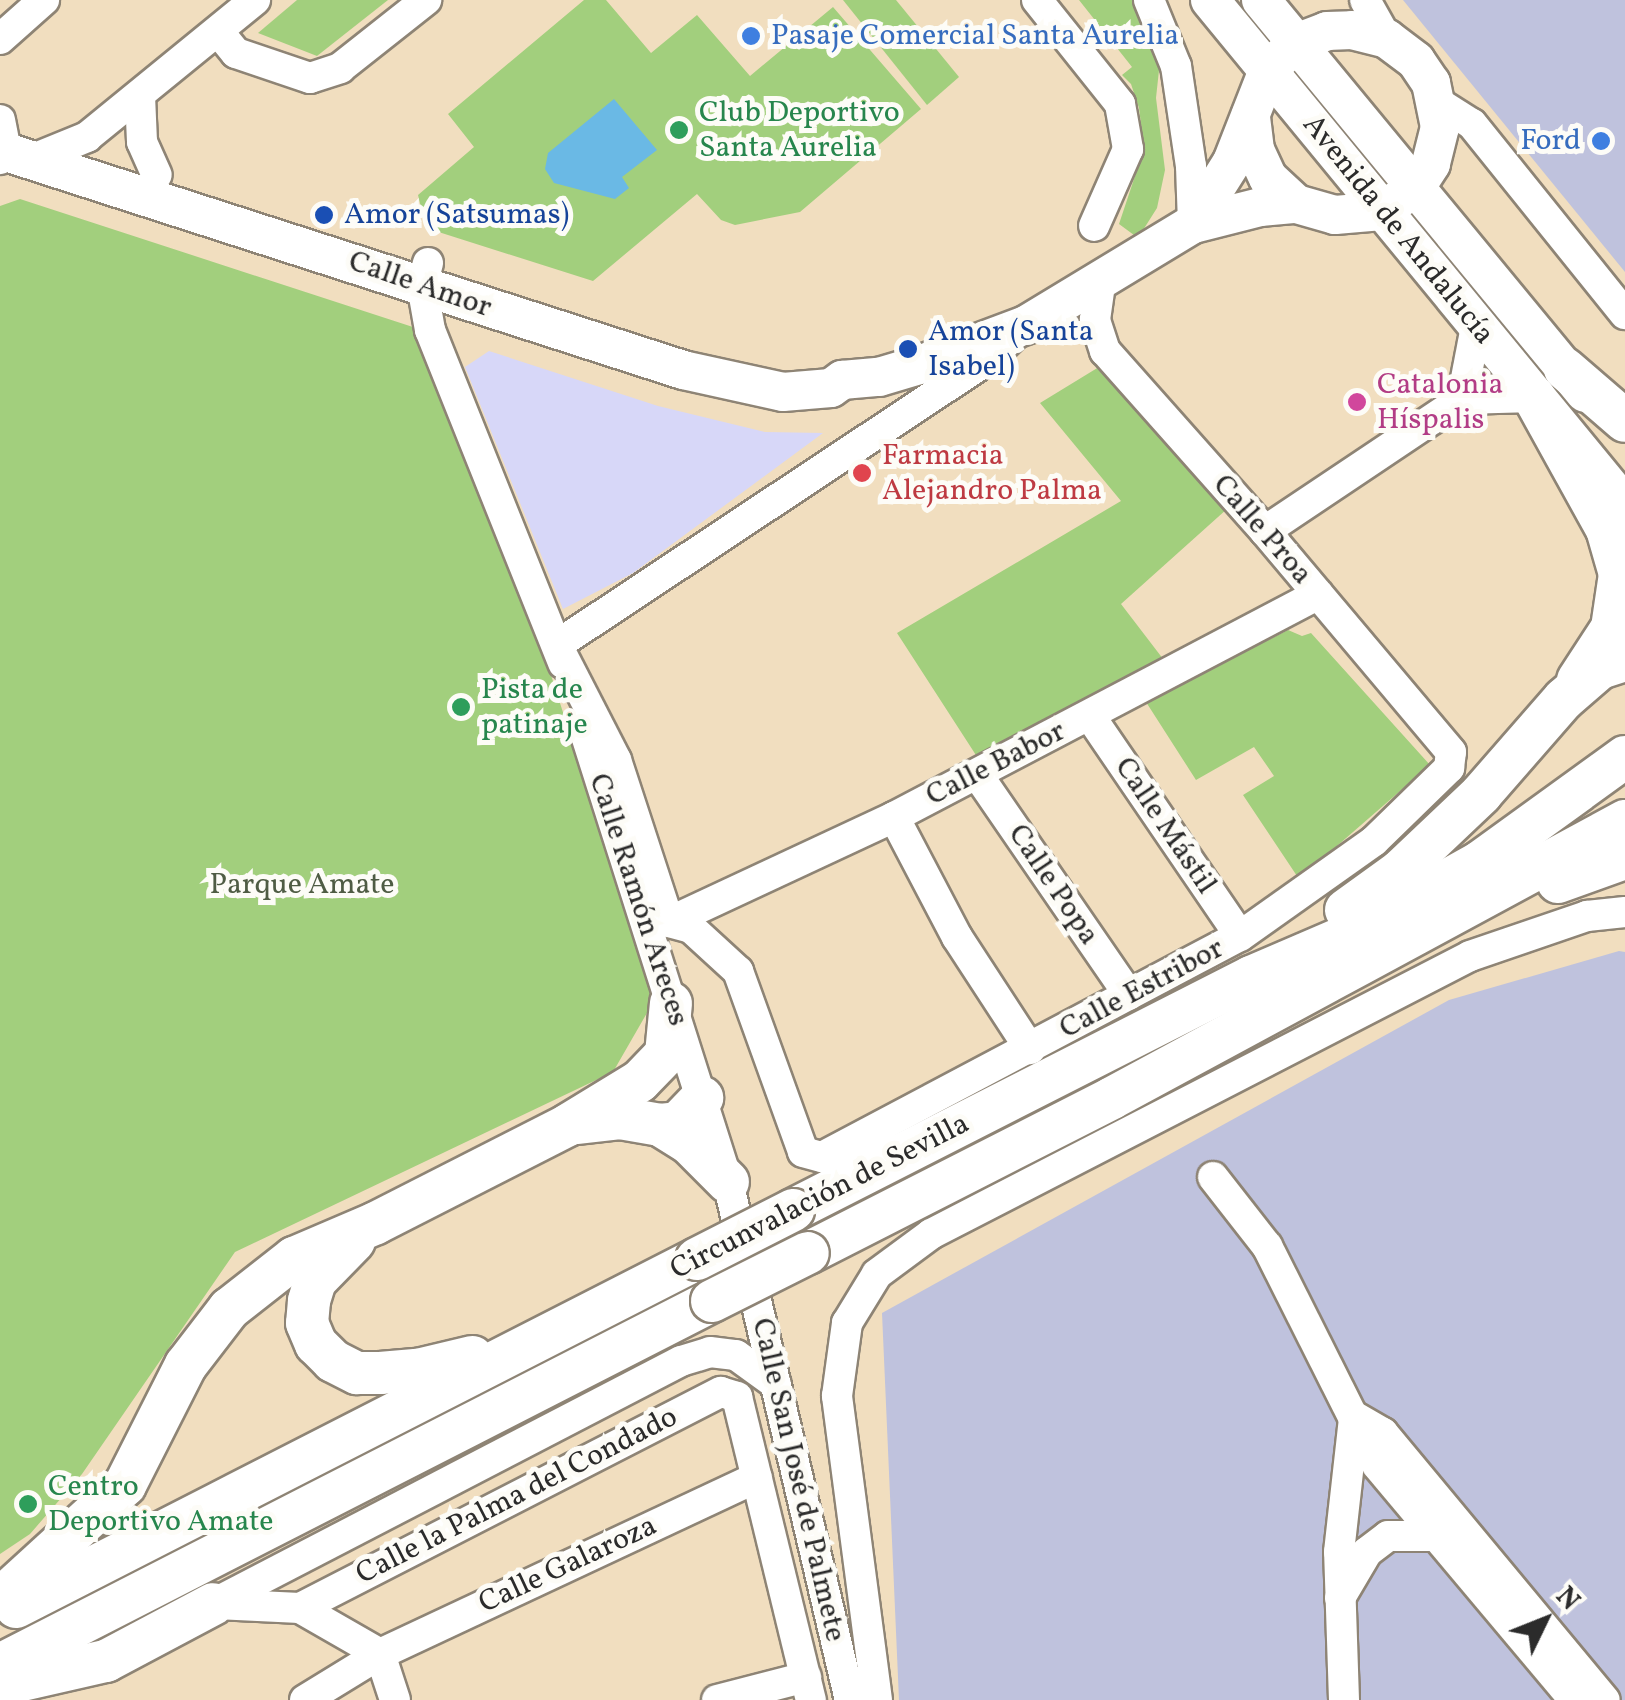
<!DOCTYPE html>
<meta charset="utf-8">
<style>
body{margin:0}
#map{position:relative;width:1625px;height:1700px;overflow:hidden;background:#f1debf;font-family:Vollkorn,serif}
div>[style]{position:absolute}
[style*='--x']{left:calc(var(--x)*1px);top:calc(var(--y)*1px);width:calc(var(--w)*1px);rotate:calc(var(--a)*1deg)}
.built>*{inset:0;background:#d7d7f8}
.industrial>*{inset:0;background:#bfc2dd}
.green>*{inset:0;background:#a2cf7d}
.water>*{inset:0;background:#6ab9e5}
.roads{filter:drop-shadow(2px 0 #8e8475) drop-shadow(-2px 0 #8e8475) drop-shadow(0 2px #8e8475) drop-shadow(0 -2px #8e8475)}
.minor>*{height:30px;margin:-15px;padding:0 15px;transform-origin:15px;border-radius:15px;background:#fff}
.major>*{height:38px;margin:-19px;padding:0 19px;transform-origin:19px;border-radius:19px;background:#fff}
.highway>*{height:42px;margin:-21px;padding:0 21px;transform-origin:21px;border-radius:21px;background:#fff}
.bridges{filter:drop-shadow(2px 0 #8e8475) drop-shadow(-2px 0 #8e8475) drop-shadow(0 2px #8e8475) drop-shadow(0 -2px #8e8475)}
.highway-bridge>*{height:42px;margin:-21px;padding:0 21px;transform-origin:21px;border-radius:21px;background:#fff}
.dots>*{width:28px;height:28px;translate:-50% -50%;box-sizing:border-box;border:5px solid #fdfcf7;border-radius:50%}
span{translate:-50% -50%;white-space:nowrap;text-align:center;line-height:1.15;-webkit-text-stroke:10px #fdfcf7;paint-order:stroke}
.shop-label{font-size:30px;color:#366cbe}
.left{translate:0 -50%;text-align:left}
.right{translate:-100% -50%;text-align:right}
.leisure-label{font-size:30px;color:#27864d}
.transit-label{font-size:30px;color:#164399}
.street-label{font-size:30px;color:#2b2b2b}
.hotel-label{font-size:30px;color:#b23c85}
.health-label{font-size:30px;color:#be3a42}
.park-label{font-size:30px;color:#4f5c44}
.north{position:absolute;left:1495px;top:1570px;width:100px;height:100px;-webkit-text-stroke:8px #fdfcf7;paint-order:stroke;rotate:47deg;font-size:28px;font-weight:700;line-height:40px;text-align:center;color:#2b2b2b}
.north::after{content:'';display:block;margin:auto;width:35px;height:45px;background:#2b2b2b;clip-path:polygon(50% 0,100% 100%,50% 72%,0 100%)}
</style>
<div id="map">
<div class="built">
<i style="clip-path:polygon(489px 351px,658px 406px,765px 432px,823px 433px,633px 573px,563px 609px,465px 367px)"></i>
</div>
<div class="industrial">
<i style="clip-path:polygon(1403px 0,1625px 0,1625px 272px)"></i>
<i style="clip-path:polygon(1619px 951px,1625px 952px,1625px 1700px,899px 1700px,882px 1313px,1449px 1000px)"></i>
</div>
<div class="green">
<i style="clip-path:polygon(297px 0,388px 0,317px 56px,258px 33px)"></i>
<i style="clip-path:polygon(584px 0,606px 0,651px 53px,697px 15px,750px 76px,833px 7px,921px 109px,800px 212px,735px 225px,721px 220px,697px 194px,593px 281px,426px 228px,418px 195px,474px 147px,448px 114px)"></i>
<i style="clip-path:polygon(843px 0,896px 0,959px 77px,927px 105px)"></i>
<i style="clip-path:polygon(1079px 0,1134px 0,1160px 61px,1156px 98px,1165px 170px,1157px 208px,1138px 238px,1119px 224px,1144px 149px,1139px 108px,1131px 84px,1122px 75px,1132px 67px)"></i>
<i style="clip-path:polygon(20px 199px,419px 329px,534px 622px,655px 999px,613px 1072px,235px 1252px,82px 1474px,30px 1534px,0 1554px,0 206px)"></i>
<i style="clip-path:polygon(1112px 359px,1237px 500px,1121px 604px,1170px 668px,983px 766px,897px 633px,1121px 501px,1040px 403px)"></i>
<i style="clip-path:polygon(1288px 630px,1302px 636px,1311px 633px,1430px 765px,1299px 879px,1243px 795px,1274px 776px,1254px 747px,1196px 780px,1146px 702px)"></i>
</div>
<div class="water">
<i style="clip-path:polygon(614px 99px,657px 150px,622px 177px,629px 188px,615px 199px,554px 183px,545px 169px,548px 153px)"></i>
</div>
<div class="roads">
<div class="minor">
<i style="--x:1037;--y:0;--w:133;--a:51.4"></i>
<i style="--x:1120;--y:104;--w:46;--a:79.9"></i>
<i style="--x:1128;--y:149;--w:84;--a:113.8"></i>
<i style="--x:1149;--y:0;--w:71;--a:67.8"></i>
<i style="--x:1176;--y:66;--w:101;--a:81.5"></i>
<i style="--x:1191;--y:166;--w:58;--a:88"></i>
<i style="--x:1365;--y:0;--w:45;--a:60.6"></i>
<i style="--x:218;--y:31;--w:28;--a:51"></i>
<i style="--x:236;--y:53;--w:78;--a:18.7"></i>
<i style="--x:310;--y:78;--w:32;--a:-18"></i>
<i style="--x:340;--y:68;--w:110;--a:-38.3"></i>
<i style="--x:0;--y:39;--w:59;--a:-41.6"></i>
<i style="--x:140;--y:96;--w:46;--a:87.5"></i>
<i style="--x:142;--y:142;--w:36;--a:66"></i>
<i style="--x:1437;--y:102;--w:41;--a:32.2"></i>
<i style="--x:1472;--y:124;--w:244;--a:51.2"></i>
<i style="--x:0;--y:120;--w:31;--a:79"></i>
<i style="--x:6;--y:150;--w:11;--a:124"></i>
<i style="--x:31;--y:160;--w:61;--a:-22.3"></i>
<i style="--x:87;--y:137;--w:217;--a:-39.2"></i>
<i style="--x:428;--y:263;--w:23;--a:105"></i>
<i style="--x:422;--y:285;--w:46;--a:79.9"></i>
<i style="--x:430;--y:330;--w:359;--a:68.2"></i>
<i style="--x:1016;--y:333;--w:36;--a:136"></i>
<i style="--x:990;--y:358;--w:519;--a:146.46"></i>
<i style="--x:557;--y:645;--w:129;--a:62.8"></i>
<i style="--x:616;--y:760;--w:170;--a:71.9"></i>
<i style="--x:669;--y:922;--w:23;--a:15"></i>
<i style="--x:691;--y:928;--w:64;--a:42.5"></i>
<i style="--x:738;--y:971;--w:192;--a:70.2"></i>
<i style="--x:803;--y:1152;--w:20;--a:15"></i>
<i style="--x:822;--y:1157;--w:473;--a:-27.9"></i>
<i style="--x:1240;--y:936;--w:164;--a:-35.3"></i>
<i style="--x:1374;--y:841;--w:105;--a:-44.2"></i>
<i style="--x:1449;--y:768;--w:16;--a:-83"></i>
<i style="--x:1451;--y:752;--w:289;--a:-130.1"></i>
<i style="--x:1265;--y:531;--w:241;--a:-131.6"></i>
<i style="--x:1105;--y:351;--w:33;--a:-108"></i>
<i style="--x:1095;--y:320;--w:36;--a:-82"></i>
<i style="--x:1462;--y:399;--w:74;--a:-79.1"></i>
<i style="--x:1265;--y:531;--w:237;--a:-33.8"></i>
<i style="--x:1462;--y:399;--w:72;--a:-1.6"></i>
<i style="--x:1090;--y:716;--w:266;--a:55.7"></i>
<i style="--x:583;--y:726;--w:478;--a:72.4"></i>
<i style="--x:728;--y:1182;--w:532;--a:76.75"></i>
<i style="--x:977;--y:774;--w:268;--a:55.5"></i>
<i style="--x:894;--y:817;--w:136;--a:62.3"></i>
<i style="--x:957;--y:937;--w:134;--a:56.9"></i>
<i style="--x:669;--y:922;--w:248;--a:-25"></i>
<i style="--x:894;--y:817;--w:479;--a:-27.7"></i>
<i style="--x:1213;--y:1177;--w:88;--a:52"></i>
<i style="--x:1267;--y:1246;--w:245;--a:63.3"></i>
<i style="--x:1377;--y:1465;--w:307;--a:50"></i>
<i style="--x:1357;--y:1418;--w:30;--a:30"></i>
<i style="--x:1383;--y:1433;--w:347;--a:50.3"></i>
<i style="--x:1340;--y:1598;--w:53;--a:-59.6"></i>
<i style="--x:1367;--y:1552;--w:26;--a:-37"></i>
<i style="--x:1388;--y:1536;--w:45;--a:0"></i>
<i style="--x:213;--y:1604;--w:527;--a:-27.44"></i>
<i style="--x:681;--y:1361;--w:30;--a:-17"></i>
<i style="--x:710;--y:1352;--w:26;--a:7"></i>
<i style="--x:736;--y:1355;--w:49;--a:35.9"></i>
<i style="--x:216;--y:1604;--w:84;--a:2.7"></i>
<i style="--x:300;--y:1608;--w:92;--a:29.9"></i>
<i style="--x:380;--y:1654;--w:48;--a:71.9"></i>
<i style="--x:300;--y:1608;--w:473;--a:-27.2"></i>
<i style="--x:721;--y:1392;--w:17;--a:17"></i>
<i style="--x:737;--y:1397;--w:312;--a:76.3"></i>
<i style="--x:305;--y:1700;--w:88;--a:-31.5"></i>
<i style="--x:380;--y:1654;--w:416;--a:-25.1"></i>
<i style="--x:717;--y:1700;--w:92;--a:-14.5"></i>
<i style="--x:877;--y:1700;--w:307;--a:-97.5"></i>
<i style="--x:837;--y:1396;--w:74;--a:-82.2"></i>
<i style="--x:847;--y:1323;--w:57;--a:-58.5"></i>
<i style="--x:877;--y:1274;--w:67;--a:-36.5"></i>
<i style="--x:931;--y:1234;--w:606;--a:-27.28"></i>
<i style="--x:1470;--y:956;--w:124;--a:-18.9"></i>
<i style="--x:1587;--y:916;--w:38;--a:-6"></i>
<i style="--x:1344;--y:1700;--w:148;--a:-91.9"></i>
<i style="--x:1339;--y:1552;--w:134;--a:-83.6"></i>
</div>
<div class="major">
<i style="--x:1210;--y:0;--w:654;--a:50.59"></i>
<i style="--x:1261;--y:0;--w:509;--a:50.5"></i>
<i style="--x:0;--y:150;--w:718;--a:17.85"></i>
<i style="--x:683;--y:370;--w:102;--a:12.4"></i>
<i style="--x:783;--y:392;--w:48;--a:-4.8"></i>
<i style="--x:831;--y:388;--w:14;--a:-36"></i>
<i style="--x:842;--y:380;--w:37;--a:-5"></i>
<i style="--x:879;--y:377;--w:42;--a:-16.7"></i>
<i style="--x:919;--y:365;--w:114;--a:-20.5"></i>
<i style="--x:1026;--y:325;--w:195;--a:-31.2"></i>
<i style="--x:1193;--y:224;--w:69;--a:-14.2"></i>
<i style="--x:1260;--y:207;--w:36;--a:-5"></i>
<i style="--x:1193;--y:224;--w:73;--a:-57.8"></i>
<i style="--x:1232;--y:162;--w:99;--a:-68.6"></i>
<i style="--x:1268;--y:70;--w:39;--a:-44"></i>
<i style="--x:1296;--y:43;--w:33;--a:-21"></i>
<i style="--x:1327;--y:31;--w:25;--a:-2"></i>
<i style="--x:1352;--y:30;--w:36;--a:14"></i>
<i style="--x:1387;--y:39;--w:36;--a:37"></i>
<i style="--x:1416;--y:61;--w:27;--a:56"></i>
<i style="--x:1431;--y:83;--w:45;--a:78.4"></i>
<i style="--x:1440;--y:127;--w:38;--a:104"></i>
<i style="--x:1431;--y:164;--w:27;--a:123"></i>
<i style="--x:1416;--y:187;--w:42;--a:144.8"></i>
<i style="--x:1382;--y:211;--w:47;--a:175.1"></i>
<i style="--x:1335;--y:215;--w:41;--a:-164.2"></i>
<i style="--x:1296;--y:204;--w:38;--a:-137"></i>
<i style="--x:1268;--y:178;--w:31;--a:-115"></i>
<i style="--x:1255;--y:150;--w:35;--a:-97"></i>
</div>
<div class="highway">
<i style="--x:1565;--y:369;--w:79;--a:40.9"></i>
<i style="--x:1534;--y:397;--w:151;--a:61.1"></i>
<i style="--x:1607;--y:529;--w:47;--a:73.9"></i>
<i style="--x:1620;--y:574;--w:55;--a:98.4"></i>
<i style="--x:1612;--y:628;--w:62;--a:123.2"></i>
<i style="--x:1558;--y:882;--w:71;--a:-19.7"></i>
<i style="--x:1346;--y:910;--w:67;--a:-35.8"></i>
<i style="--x:1400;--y:871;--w:112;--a:-43.5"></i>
<i style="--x:1481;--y:794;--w:126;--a:-48.9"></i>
<i style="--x:1564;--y:699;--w:48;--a:-40.7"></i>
<i style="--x:1600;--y:668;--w:26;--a:-18"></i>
<i style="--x:578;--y:1123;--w:42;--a:-6.8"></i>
<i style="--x:620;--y:1118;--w:41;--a:9.9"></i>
<i style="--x:660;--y:1125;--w:34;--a:32"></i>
<i style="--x:689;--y:1143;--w:55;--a:45"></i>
<i style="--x:660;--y:1125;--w:18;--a:-6"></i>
<i style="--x:678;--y:1123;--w:35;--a:-46"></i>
<i style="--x:793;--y:1210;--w:514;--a:-26.96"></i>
<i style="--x:1251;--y:977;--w:107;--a:-23.2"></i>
<i style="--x:1349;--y:935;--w:150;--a:-29.1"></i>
<i style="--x:1480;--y:862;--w:179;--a:-35.9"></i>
<i style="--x:354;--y:1241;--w:56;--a:134.3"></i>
<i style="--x:315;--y:1281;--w:21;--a:107"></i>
<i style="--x:309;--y:1301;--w:22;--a:95"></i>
<i style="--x:307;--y:1323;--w:23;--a:67"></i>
<i style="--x:316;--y:1344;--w:24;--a:45"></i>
<i style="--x:333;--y:1361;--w:27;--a:27"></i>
<i style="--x:357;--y:1373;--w:23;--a:0"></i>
<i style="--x:380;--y:1373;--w:38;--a:-5"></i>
<i style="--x:418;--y:1370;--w:56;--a:-13.5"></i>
<i style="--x:808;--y:1253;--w:341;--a:-27"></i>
<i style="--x:1112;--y:1098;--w:583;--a:-28.37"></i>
<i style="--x:0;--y:1599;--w:169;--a:-42.4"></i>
<i style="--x:125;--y:1485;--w:135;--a:-63.1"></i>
<i style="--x:186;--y:1365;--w:71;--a:-52.5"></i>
<i style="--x:229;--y:1309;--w:83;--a:-38.1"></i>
<i style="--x:294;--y:1258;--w:89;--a:-23.1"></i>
<i style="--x:376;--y:1223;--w:216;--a:-27"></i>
<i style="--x:568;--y:1125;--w:84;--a:-31.4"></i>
<i style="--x:640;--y:1081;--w:37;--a:-46"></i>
<i style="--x:666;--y:1054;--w:51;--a:-84.4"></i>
<i style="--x:16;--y:1607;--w:765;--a:-27.07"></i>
<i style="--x:0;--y:1665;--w:800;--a:-27.08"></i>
<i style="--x:0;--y:1685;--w:109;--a:-12.8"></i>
<i style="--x:106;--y:1661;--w:121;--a:-28"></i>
</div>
</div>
<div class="bridges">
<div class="highway-bridge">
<i style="--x:697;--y:1259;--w:108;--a:-27"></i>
<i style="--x:712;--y:1301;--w:107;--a:-26.6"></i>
</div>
</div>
<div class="dots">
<i style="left:751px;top:36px;background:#3f7fe0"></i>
<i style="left:679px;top:130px;background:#2e9e5b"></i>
<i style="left:1601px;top:141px;background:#3f7fe0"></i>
<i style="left:324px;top:215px;background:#1a4fb4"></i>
<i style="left:908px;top:349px;background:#1a4fb4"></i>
<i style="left:1357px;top:402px;background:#d1479c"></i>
<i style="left:862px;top:473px;background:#e0444e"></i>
<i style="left:461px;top:707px;background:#2e9e5b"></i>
<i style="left:28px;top:1504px;background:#2e9e5b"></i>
</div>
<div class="shop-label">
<span class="left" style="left:771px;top:36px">Pasaje Comercial Santa Aurelia</span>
<span class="right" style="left:1581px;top:141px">Ford</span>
</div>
<div class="leisure-label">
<span class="left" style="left:699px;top:130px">Club Deportivo<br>Santa Aurelia</span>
<span class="left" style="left:481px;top:707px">Pista de<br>patinaje</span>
<span class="left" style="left:48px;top:1504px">Centro<br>Deportivo Amate</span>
</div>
<div class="transit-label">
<span class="left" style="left:344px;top:215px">Amor (Satsumas)</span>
<span class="left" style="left:928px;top:349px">Amor (Santa<br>Isabel)</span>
</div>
<div class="street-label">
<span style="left:1398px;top:230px;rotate:51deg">Avenida de Andalucía</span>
<span style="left:420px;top:285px;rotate:19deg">Calle Amor</span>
<span style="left:1262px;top:530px;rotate:49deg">Calle Proa</span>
<span style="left:996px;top:764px;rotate:-27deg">Calle Babor</span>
<span style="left:1165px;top:826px;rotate:56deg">Calle Mástil</span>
<span style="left:1053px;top:885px;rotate:56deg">Calle Popa</span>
<span style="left:638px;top:900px;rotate:72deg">Calle Ramón Areces</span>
<span style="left:1142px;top:989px;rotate:-28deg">Calle Estribor</span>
<span style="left:820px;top:1197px;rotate:-27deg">Circunvalación de Sevilla</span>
<span style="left:798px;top:1480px;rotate:77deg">Calle San José de Palmete</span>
<span style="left:517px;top:1496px;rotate:-27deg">Calle la Palma del Condado</span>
<span style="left:568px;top:1565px;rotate:-25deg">Calle Galaroza</span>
</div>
<div class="hotel-label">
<span class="left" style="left:1377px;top:402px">Catalonia<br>Híspalis</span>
</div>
<div class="health-label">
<span class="left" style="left:882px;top:473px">Farmacia<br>Alejandro Palma</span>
</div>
<div class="park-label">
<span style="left:302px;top:885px">Parque Amate</span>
</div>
<div class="north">N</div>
</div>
